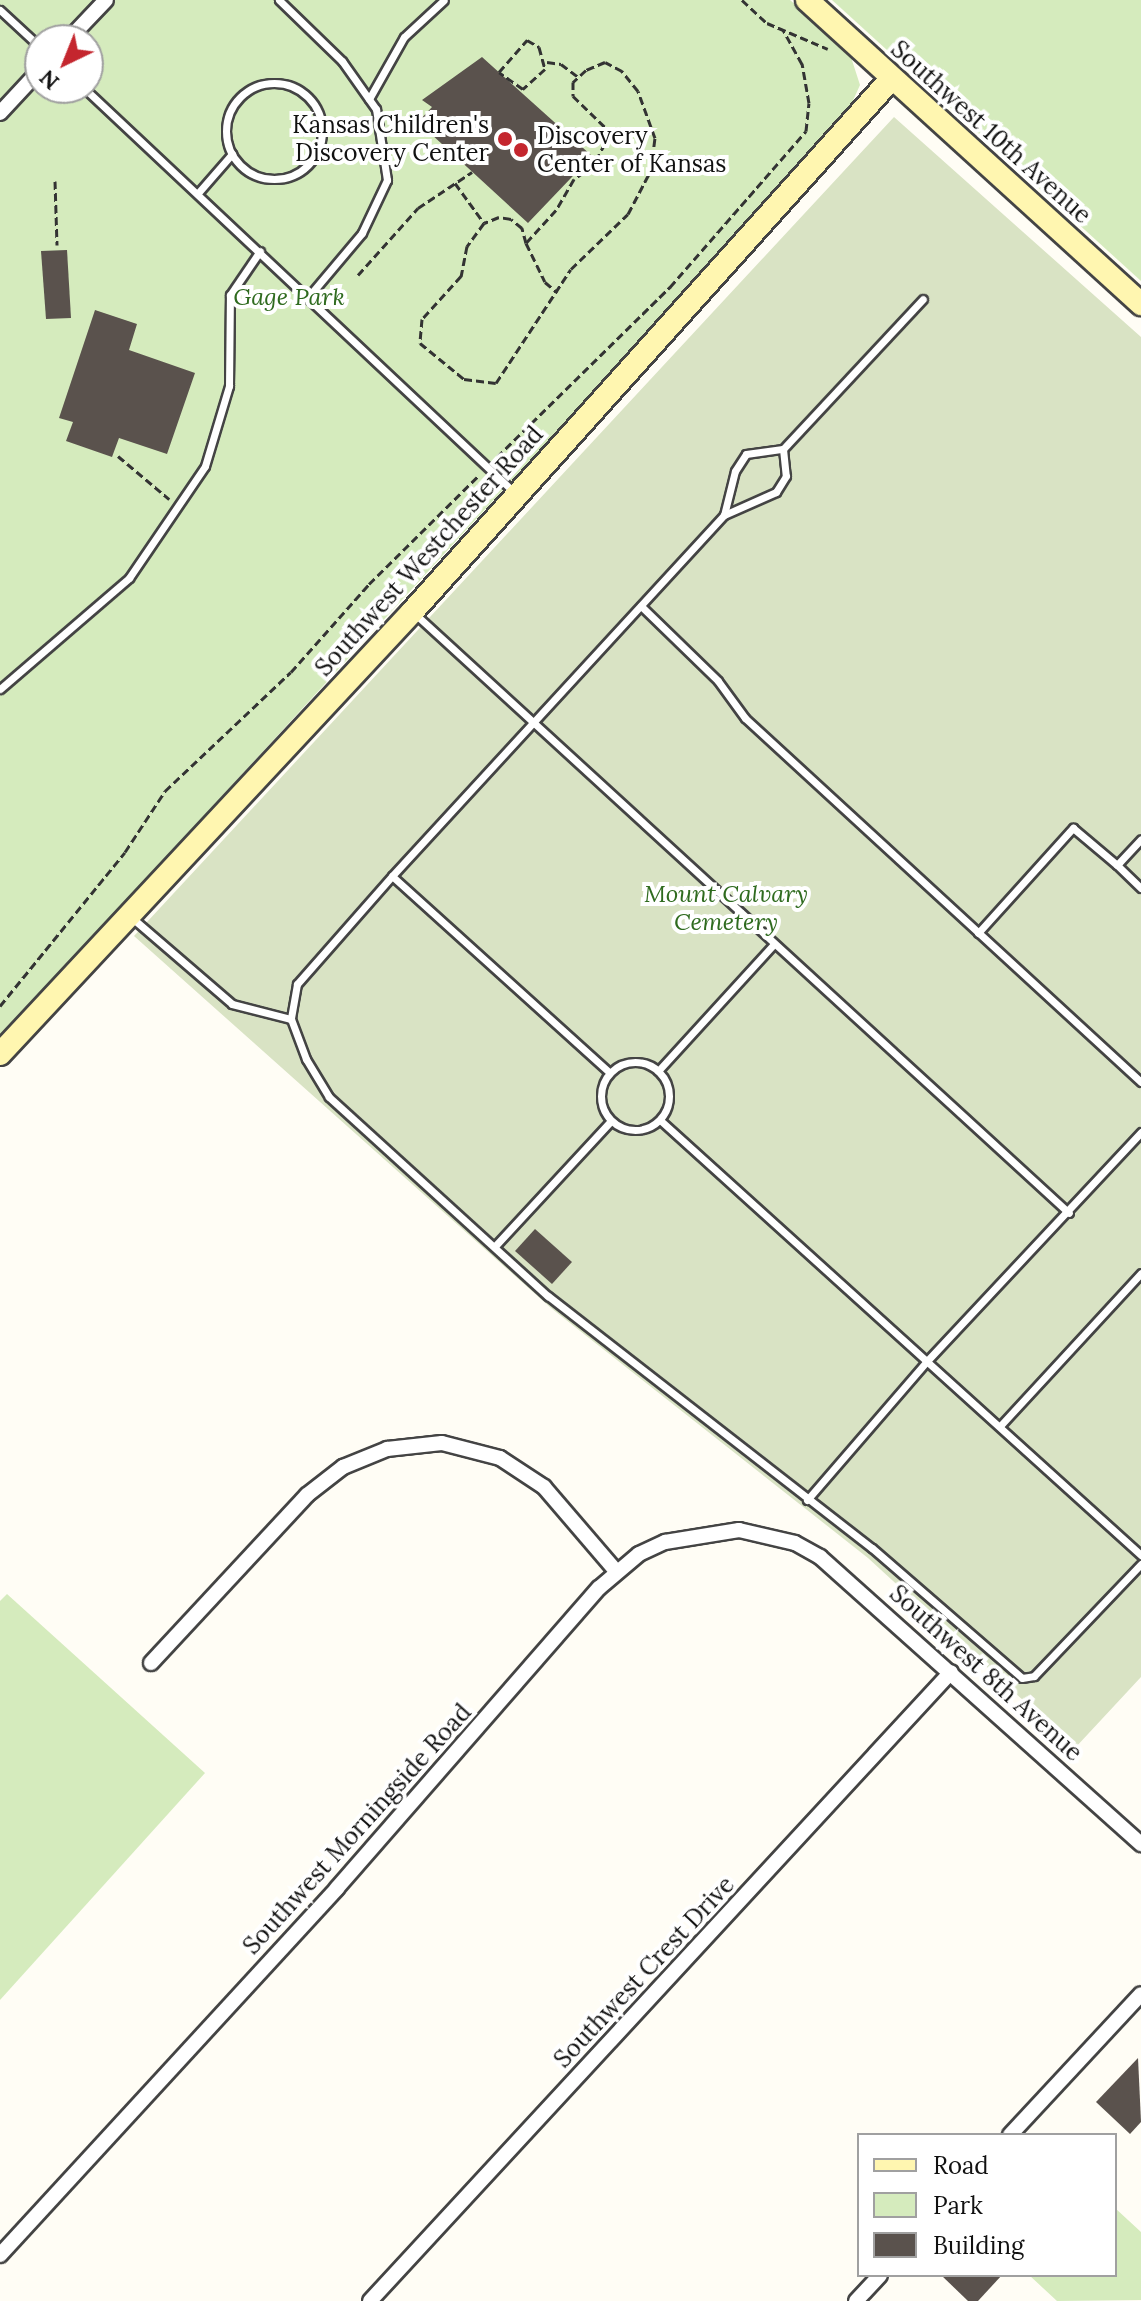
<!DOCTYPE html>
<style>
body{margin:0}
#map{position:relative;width:1141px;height:2301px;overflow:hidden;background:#fffdf5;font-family:Lora,serif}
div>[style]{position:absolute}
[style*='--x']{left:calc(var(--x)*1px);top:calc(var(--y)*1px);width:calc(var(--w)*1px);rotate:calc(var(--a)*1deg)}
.green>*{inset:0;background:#d5ebbd}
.cemetery>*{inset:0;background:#d9e3c4}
.building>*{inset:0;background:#5a524d}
.path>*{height:3px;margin-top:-1.5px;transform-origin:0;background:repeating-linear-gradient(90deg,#333 0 8px,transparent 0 12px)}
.roads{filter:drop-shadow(2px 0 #444) drop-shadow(-2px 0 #444) drop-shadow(0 2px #444) drop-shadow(0 -2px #444)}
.lane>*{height:7px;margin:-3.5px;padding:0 3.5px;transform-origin:3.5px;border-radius:3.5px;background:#fff}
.lane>.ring{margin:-3.5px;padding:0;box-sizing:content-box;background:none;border:7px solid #fff;border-radius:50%}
.street>*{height:14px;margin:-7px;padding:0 7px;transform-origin:7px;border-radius:7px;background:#fff}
.secondary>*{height:22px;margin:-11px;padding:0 11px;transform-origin:11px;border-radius:11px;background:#fff6b0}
.dots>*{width:22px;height:22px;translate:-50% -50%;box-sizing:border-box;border:4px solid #fff;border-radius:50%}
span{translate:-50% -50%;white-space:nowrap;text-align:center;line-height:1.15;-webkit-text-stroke:8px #fff;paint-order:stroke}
.poi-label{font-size:24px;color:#111}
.right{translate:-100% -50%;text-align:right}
.left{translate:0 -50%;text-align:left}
.street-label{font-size:24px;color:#111}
.park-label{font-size:24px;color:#2f6b1f;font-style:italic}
.legend{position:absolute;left:857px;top:2133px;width:260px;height:144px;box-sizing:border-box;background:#fff;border:2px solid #a0a0a0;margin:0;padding:10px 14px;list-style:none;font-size:24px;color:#111}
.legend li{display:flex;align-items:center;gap:16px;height:40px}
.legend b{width:40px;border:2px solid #a0a0a0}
.north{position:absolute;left:24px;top:24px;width:80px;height:80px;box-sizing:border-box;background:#fff;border:2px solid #a0a0a0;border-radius:50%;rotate:223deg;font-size:22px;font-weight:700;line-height:32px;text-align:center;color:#111}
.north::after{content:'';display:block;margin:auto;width:28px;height:36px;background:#c4262e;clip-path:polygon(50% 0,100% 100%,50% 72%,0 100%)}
</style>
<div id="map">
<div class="green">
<i style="clip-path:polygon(evenodd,0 0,790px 0,850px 54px,860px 85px,846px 116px,0 1038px,0 0,40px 40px,88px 40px,88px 88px,40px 88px,40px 40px)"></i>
<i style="clip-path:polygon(832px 0,1141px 0,1141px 281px)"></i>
<i style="clip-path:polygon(7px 1594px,205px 1773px,0 2000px,0 1601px)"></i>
<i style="clip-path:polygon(1115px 2208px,1141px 2232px,1141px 2300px,1057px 2301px,1029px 2275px,1115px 2275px)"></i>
</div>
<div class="cemetery">
<i style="clip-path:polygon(894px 117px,1141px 337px,1141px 1677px,1075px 1748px,868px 1558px,551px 1308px,134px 936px)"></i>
</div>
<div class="building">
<i style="clip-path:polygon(482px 57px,592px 156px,528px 223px,418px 122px,432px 107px,422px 100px)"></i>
<i style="clip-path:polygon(67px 250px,71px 318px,46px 319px,41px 251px)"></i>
<i style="clip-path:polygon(95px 310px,137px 324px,129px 350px,195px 373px,167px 454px,119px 438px,112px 457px,66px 441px,73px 422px,59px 418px)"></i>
<i style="clip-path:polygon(535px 1229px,572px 1262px,552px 1284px,515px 1251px)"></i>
<i style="clip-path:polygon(1138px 2058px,1141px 2122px,1130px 2134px,1096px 2102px)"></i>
<i style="clip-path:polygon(941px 2275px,1002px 2275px,978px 2301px,968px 2301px)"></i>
</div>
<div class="path">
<i style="--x:742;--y:0;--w:34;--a:43"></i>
<i style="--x:767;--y:23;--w:66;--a:23.1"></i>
<i style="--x:527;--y:40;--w:14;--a:30"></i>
<i style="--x:539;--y:47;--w:23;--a:75"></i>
<i style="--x:545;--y:69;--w:30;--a:138"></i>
<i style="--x:523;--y:89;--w:29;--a:-145"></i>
<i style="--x:499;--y:72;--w:43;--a:-48.8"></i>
<i style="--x:547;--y:62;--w:14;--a:8"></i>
<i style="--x:561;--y:64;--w:21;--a:37"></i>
<i style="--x:55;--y:181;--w:64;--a:88.2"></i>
<i style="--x:455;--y:183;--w:49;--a:54.1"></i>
<i style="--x:484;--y:223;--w:29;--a:126"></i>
<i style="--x:467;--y:246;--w:31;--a:101"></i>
<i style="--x:461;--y:276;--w:58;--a:132.2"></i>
<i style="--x:422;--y:319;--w:24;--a:95"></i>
<i style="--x:420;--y:343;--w:57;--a:39.3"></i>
<i style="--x:464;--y:379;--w:32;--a:7"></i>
<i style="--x:496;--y:383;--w:136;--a:-56.7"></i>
<i style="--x:571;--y:269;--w:79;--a:-44"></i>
<i style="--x:628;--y:214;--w:50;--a:-62.4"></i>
<i style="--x:651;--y:170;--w:32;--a:-83"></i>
<i style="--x:655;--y:138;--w:50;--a:-109.9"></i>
<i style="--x:638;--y:91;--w:26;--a:-129"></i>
<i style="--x:622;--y:71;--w:19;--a:-152"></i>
<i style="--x:605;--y:62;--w:21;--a:157"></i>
<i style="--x:586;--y:70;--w:18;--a:137"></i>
<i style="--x:573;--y:82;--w:14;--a:90"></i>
<i style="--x:573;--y:96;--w:45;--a:44.1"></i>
<i style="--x:605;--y:127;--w:16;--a:90"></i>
<i style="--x:605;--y:143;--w:25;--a:117"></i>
<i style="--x:594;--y:165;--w:24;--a:145"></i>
<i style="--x:574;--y:179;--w:36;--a:120"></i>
<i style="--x:556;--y:210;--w:45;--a:132.3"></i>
<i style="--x:526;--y:243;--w:16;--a:-105"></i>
<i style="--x:522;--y:228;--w:14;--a:-141"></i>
<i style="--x:511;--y:219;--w:12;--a:-171"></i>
<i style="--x:499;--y:217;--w:16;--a:158"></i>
<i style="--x:526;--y:243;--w:43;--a:64"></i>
<i style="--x:545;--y:282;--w:16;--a:40"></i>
<i style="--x:358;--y:275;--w:90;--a:-48.2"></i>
<i style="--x:418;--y:208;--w:65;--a:-33.7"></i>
<i style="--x:118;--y:456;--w:67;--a:40.1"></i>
<i style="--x:497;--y:457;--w:243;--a:-44.5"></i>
<i style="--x:670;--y:287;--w:207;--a:-48.9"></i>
<i style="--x:806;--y:131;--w:28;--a:-84"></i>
<i style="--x:809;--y:103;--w:40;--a:-100"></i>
<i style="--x:802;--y:64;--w:39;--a:-119"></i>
<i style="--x:0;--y:1006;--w:198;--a:-50.9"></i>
<i style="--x:125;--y:852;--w:73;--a:-56.7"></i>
<i style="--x:165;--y:791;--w:173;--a:-43.4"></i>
<i style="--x:291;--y:672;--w:118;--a:-48.4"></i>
<i style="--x:369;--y:584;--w:153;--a:-44.7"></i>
</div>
<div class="roads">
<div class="lane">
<i style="--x:279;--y:0;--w:88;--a:44.1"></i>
<i style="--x:342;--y:61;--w:59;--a:54.7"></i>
<i style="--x:376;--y:109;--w:72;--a:81.2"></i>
<i style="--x:387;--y:180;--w:59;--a:115.3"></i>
<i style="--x:362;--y:233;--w:82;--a:130.1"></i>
<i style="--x:0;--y:10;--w:54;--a:42.8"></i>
<i class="ring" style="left:226px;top:83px;width:89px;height:89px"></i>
<i style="--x:84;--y:88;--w:591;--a:43.22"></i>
<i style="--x:369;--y:99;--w:71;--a:-60.6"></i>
<i style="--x:404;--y:37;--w:54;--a:-42.8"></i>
<i style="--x:198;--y:193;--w:52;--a:-48.9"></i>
<i style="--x:783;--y:449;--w:27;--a:84"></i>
<i style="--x:786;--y:476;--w:19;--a:122"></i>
<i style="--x:776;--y:492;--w:57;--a:156.1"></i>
<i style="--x:724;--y:515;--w:490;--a:132.6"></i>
<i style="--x:392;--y:876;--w:144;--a:131.3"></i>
<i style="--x:297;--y:984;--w:36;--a:100"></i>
<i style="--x:291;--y:1019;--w:43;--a:69.4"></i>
<i style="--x:306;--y:1059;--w:44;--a:58.8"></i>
<i style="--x:329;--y:1097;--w:296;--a:42.3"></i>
<i style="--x:548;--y:1296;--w:410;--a:37.9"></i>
<i style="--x:872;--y:1548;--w:198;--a:40.9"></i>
<i style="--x:1022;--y:1678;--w:12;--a:-9"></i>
<i style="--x:1034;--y:1676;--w:155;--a:-46.3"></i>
<i style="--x:724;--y:515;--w:45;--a:-76"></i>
<i style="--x:735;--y:471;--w:20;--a:-57"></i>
<i style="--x:746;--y:454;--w:37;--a:-8"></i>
<i style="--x:783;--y:449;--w:205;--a:-47"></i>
<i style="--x:641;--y:606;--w:107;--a:44.2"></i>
<i style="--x:718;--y:681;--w:46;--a:53.9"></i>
<i style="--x:745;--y:718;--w:538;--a:42.59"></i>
<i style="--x:414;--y:613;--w:888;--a:42.49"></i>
<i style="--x:0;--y:689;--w:170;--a:-40.7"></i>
<i style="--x:129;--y:578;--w:135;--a:-55.8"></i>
<i style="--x:205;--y:466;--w:84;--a:-73.3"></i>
<i style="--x:229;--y:386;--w:91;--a:-89.4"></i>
<i style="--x:230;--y:295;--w:53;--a:-55.7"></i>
<i style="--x:1117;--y:865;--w:33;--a:44"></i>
<i style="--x:392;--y:876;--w:292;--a:42.1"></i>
<i style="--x:131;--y:917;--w:133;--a:40.7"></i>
<i style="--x:232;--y:1004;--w:61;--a:14.3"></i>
<i style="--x:978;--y:933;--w:142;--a:-47.9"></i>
<i style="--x:1073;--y:828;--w:57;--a:40.1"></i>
<i style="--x:1117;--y:865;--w:35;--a:-47"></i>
<i class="ring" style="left:601px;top:1062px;width:61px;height:61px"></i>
<i style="--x:658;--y:1071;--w:172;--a:-47.6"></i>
<i style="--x:660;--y:1120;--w:649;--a:42.13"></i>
<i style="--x:496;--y:1245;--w:169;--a:-47.2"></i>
<i style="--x:1000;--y:1426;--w:208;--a:-47.3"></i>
<i style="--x:807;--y:1500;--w:182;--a:-49.2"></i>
<i style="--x:926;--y:1362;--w:315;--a:-46.9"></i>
</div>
<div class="street">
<i style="--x:68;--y:40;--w:55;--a:-46.5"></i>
<i style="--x:0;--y:113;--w:59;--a:-47.1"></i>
<i style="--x:151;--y:1663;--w:229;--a:-47.1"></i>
<i style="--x:307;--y:1495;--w:46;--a:-37.9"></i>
<i style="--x:343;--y:1467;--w:48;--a:-22.2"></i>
<i style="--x:387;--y:1449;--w:55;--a:-6.2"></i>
<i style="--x:442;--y:1443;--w:60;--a:14.5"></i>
<i style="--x:500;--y:1458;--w:53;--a:33.4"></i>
<i style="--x:544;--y:1487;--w:111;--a:49.4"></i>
<i style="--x:1010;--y:2135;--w:192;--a:-47.1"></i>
<i style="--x:0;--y:2255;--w:498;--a:-47.4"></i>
<i style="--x:337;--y:1888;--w:398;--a:-48.9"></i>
<i style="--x:599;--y:1588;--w:52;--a:-40.4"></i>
<i style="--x:639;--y:1554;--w:29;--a:-25"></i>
<i style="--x:665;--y:1542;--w:75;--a:-9.2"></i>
<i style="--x:739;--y:1530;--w:57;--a:13.1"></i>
<i style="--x:795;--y:1543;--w:29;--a:29"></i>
<i style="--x:820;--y:1557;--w:431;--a:41.8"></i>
<i style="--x:370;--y:2301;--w:856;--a:-47.27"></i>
<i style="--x:856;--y:2301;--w:35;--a:-47"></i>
</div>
<div class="secondary">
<i style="--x:807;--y:0;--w:452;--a:42.3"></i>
<i style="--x:0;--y:1054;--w:604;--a:-47.01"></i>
<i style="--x:412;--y:612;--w:718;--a:-48.05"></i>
</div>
</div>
<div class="dots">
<i style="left:505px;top:139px;background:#c4262e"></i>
<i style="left:521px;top:150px;background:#c4262e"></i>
</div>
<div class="poi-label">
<span class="right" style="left:489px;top:139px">Kansas Children's<br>Discovery Center</span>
<span class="left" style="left:537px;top:150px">Discovery<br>Center of Kansas</span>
</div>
<div class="street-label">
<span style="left:991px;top:132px;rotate:42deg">Southwest 10th Avenue</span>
<span style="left:429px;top:551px;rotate:-48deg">Southwest Westchester Road</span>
<span style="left:986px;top:1673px;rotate:42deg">Southwest 8th Avenue</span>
<span style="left:357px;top:1829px;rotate:-48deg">Southwest Morningside Road</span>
<span style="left:644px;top:1972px;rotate:-47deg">Southwest Crest Drive</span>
</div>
<div class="park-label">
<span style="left:289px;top:297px">Gage Park</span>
<span style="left:726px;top:908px">Mount Calvary<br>Cemetery</span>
</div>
<ul class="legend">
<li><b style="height:10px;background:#fff6b0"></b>Road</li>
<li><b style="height:22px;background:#d5ebbd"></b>Park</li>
<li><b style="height:22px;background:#5a524d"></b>Building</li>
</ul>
<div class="north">N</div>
</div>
